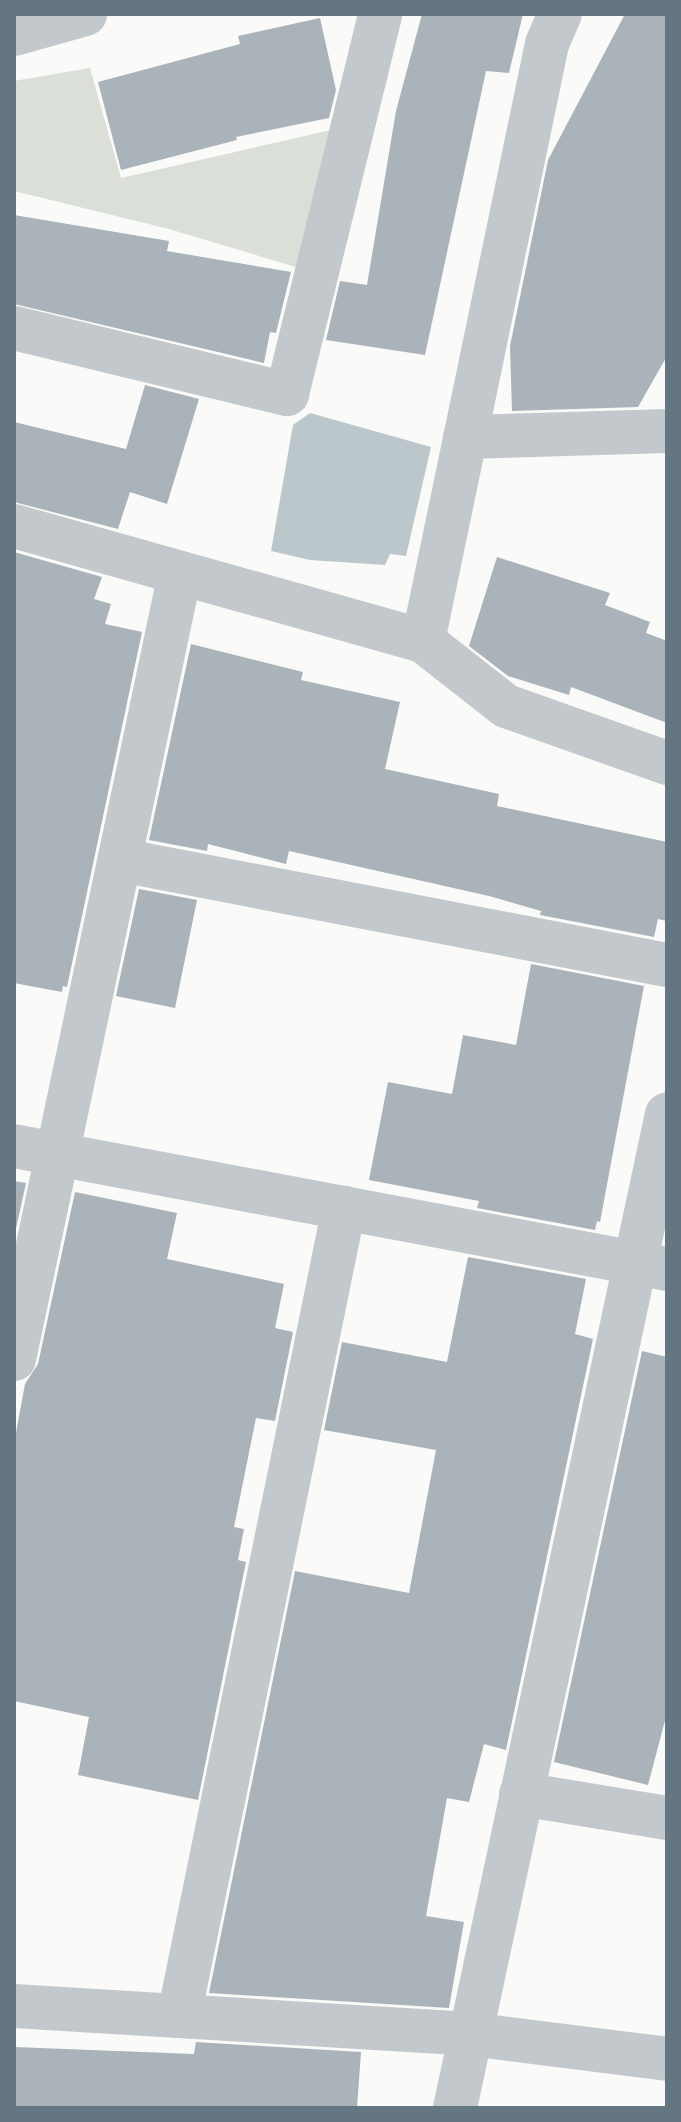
<!DOCTYPE html>
<style>
body{margin:0}
#map{position:relative;width:681px;height:2122px;overflow:hidden;background:#fafaf8;font-family:Arial,sans-serif}
div>[style]{position:absolute}
[style*='--x']{left:calc(var(--x)*1px);top:calc(var(--y)*1px);width:calc(var(--w)*1px);rotate:calc(var(--a)*1deg)}
.green>*{inset:0;background:#dadfd7}
.water>*{inset:0;background:#bbc7cb}
.building>*{inset:0;background:#aab3b9}
.street>*{height:44px;margin:-22px;padding:0 22px;transform-origin:22px;border-radius:22px;background:#c3c8cc}
span{translate:-50% -50%;white-space:nowrap;text-align:center;line-height:1.15;-webkit-text-stroke:8px #fff;paint-order:stroke}
.frame{position:absolute;inset:0;border:16px solid #657683;pointer-events:none}
</style>
<div id="map">
<div class="green">
<i style="clip-path:polygon(90px 68px,121px 178px,331px 130px,299px 268px,169px 229px,14px 191px,14px 81px)"></i>
</div>
<div class="water">
<i style="clip-path:polygon(310px 413px,431px 447px,406px 556px,390px 554px,385px 565px,310px 560px,271px 551px,293px 425px)"></i>
</div>
<div class="building">
<i style="clip-path:polygon(422px 14px,523px 14px,509px 73px,486px 71px,425px 355px,326px 340px,340px 281px,367px 285px,396px 111px)"></i>
<i style="clip-path:polygon(625px 14px,667px 14px,667px 356px,638px 407px,512px 411px,510px 346px,548px 160px)"></i>
<i style="clip-path:polygon(320px 18px,336px 90px,329px 118px,236px 137px,237px 140px,121px 170px,98px 82px,240px 44px,238px 36px)"></i>
<i style="clip-path:polygon(14px 215px,169px 241px,167px 251px,291px 272px,276px 333px,270px 332px,264px 363px,14px 304px)"></i>
<i style="clip-path:polygon(145px 385px,199px 399px,167px 504px,130px 492px,118px 529px,14px 502px,14px 422px,126px 449px)"></i>
<i style="clip-path:polygon(14px 552px,102px 577px,94px 599px,111px 604px,105px 624px,142px 632px,67px 987px,63px 986px,62px 992px,14px 983px)"></i>
<i style="clip-path:polygon(497px 557px,610px 593px,605px 605px,650px 622px,646px 633px,667px 641px,667px 723px,571px 687px,569px 695px,508px 676px,469px 646px)"></i>
<i style="clip-path:polygon(191px 644px,303px 672px,301px 680px,400px 702px,385px 769px,499px 794px,497px 806px,667px 842px,667px 921px,658px 919px,654px 937px,540px 915px,541px 911px,489px 896px,289px 851px,286px 864px,208px 844px,207px 851px,149px 840px)"></i>
<i style="clip-path:polygon(139px 889px,197px 900px,175px 1008px,116px 996px)"></i>
<i style="clip-path:polygon(531px 964px,644px 986px,600px 1222px,597px 1221px,595px 1230px,477px 1208px,479px 1201px,369px 1180px,388px 1082px,452px 1094px,463px 1035px,516px 1045px)"></i>
<i style="clip-path:polygon(14px 1181px,26px 1183px,14px 1238px)"></i>
<i style="clip-path:polygon(75px 1192px,177px 1213px,167px 1259px,284px 1284px,275px 1328px,293px 1332px,275px 1421px,256px 1418px,234px 1527px,244px 1529px,238px 1560px,246px 1562px,198px 1800px,78px 1775px,89px 1717px,14px 1701px,14px 1443px,25px 1384px,38px 1364px)"></i>
<i style="clip-path:polygon(468px 1257px,586px 1279px,575px 1334px,593px 1339px,506px 1750px,484px 1744px,469px 1802px,447px 1798px,426px 1916px,464px 1922px,449px 2008px,209px 1993px,295px 1571px,409px 1593px,436px 1450px,324px 1430px,342px 1342px,447px 1362px)"></i>
<i style="clip-path:polygon(642px 1351px,667px 1357px,667px 1713px,648px 1785px,554px 1762px)"></i>
<i style="clip-path:polygon(196px 2042px,361px 2052px,357px 2108px,14px 2108px,14px 2047px,194px 2054px)"></i>
</div>
<div class="street">
<i style="--x:14;--y:34;--w:74;--a:-15.7"></i>
<i style="--x:14;--y:328;--w:281;--a:13.6"></i>
<i style="--x:287;--y:394;--w:391;--a:-76.2"></i>
<i style="--x:465;--y:437;--w:202;--a:-1.7"></i>
<i style="--x:14;--y:526;--w:425;--a:15.7"></i>
<i style="--x:423;--y:641;--w:105;--a:38.1"></i>
<i style="--x:506;--y:706;--w:171;--a:19.5"></i>
<i style="--x:423;--y:641;--w:610;--a:-78.27"></i>
<i style="--x:547;--y:44;--w:33;--a:-67"></i>
<i style="--x:120;--y:860;--w:557;--a:10.87"></i>
<i style="--x:14;--y:1146;--w:664;--a:10.67"></i>
<i style="--x:14;--y:1359;--w:803;--a:-78.07"></i>
<i style="--x:521;--y:1794;--w:148;--a:9.3"></i>
<i style="--x:14;--y:2006;--w:457;--a:3.5"></i>
<i style="--x:470;--y:2034;--w:199;--a:7.2"></i>
<i style="--x:179;--y:2016;--w:825;--a:-78.46"></i>
<i style="--x:455;--y:2108;--w:1016;--a:-77.96"></i>
</div>
<div class="frame"></div>
</div>
